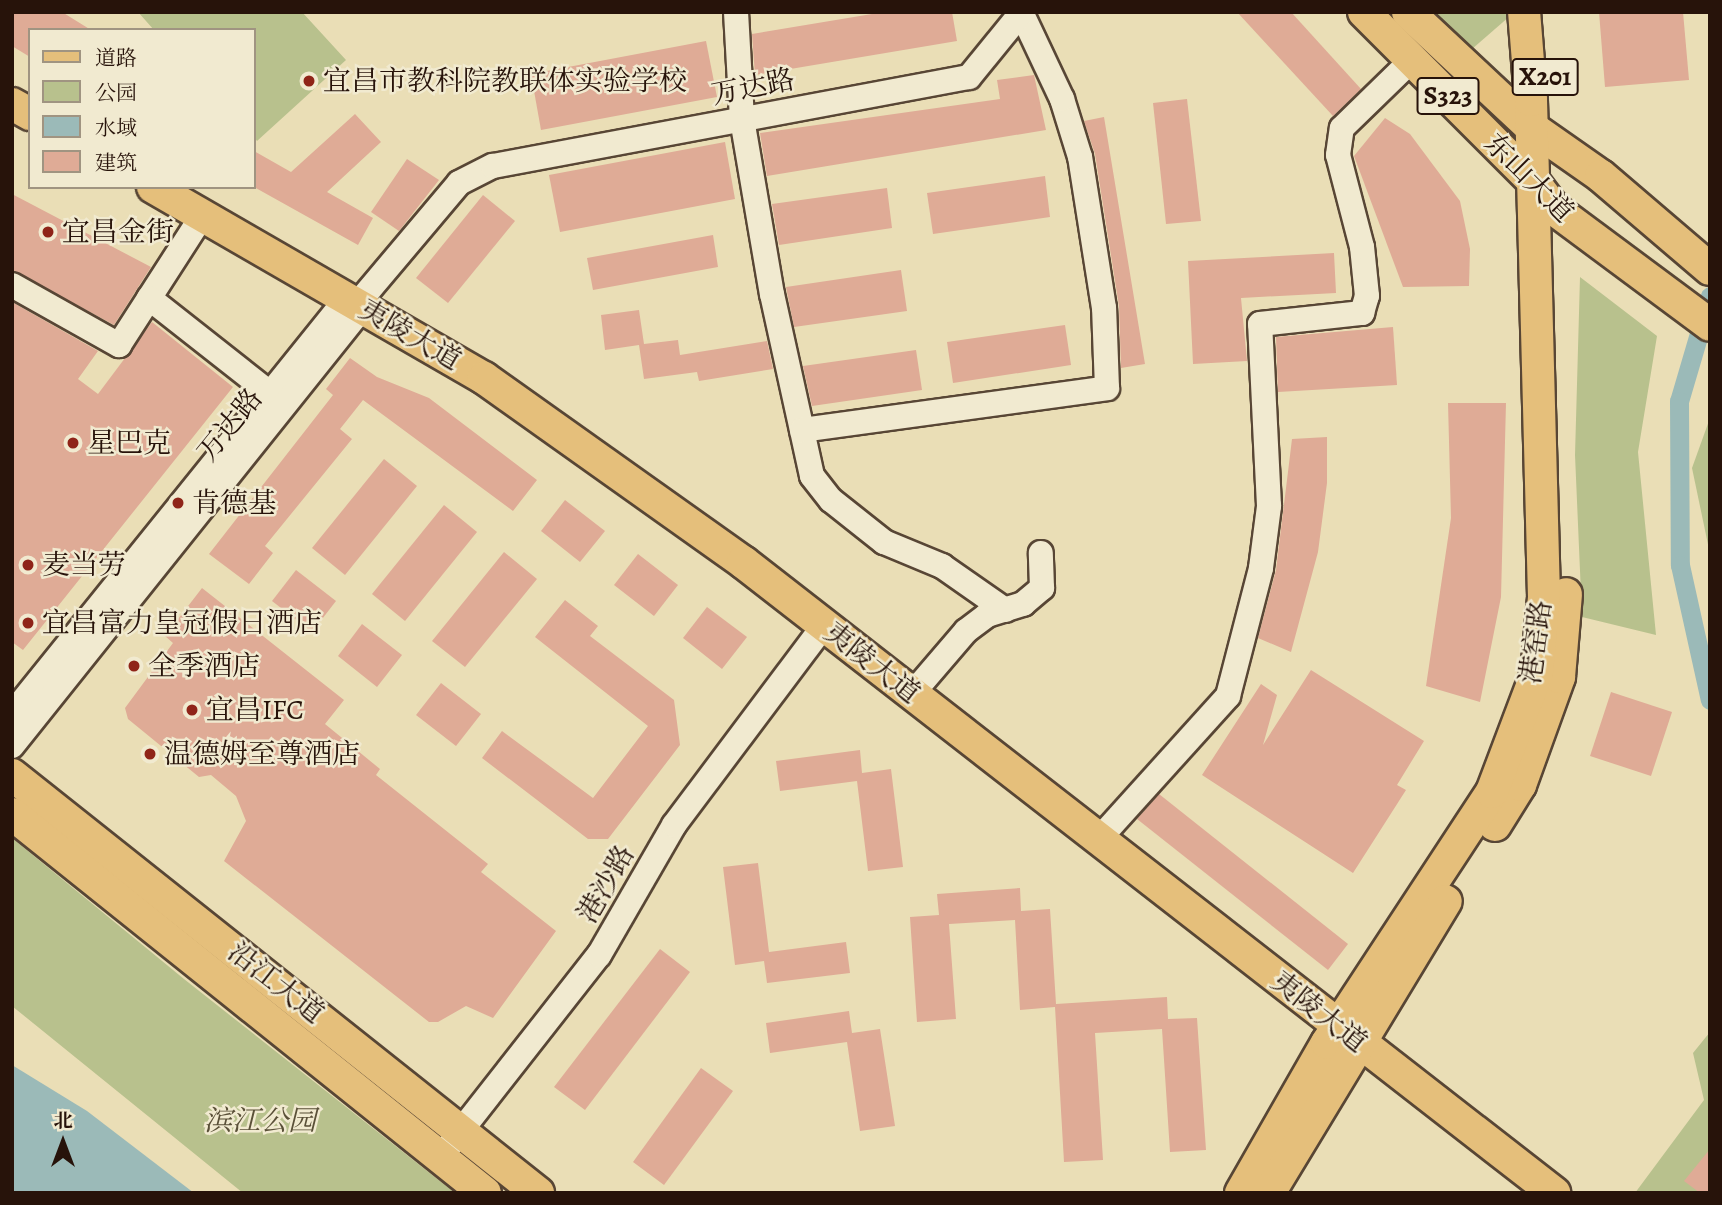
<!DOCTYPE html>
<meta charset="utf-8">
<style>
body{margin:0}
#map{position:relative;width:1722px;height:1205px;overflow:hidden;background:#eadeb6;font-family:Alegreya,"Noto Serif SC",serif}
div>[style]{position:absolute}
[style*='--x']{left:calc(var(--x)*1px);top:calc(var(--y)*1px);width:calc(var(--w)*1px);rotate:calc(var(--a)*1deg)}
.green>*{inset:0;background:#b8c18d}
.water>*{inset:0;background:#9bbab8}
.canal>*{height:19px;margin:-9.5px;padding:0 9.5px;transform-origin:9.5px;border-radius:9.5px;background:#9bbab8}
.building>*{inset:0;background:#dfab96}
.roads{filter:drop-shadow(2px 0 #584635) drop-shadow(-2px 0 #584635) drop-shadow(0 2px #584635) drop-shadow(0 -2px #584635)}
.minor>*{height:24px;margin:-12px;padding:0 12px;transform-origin:12px;border-radius:12px;background:#f1ead0}
.major>*{height:32px;margin:-16px;padding:0 16px;transform-origin:16px;border-radius:16px;background:#e5bf7b}
.dots>*{width:19px;height:19px;translate:-50% -50%;box-sizing:border-box;border:4px solid #f1ead0;border-radius:50%}
span{translate:-50% -50%;white-space:nowrap;text-align:center;line-height:1.15;-webkit-text-stroke:5px #f1ead0;paint-order:stroke}
.shield-label span{padding:2px 5px;background:#f1ead0;border:2px solid;border-radius:5px;-webkit-text-stroke-width:0}
.shield-label{font-size:26px;color:#27130a;font-weight:700}
.poi-label{font-size:28px;color:#27130a}
.left{translate:0 -50%;text-align:left}
.street-label{font-size:28px;color:#27130a}
.park-label{font-size:28px;color:#5a5038;font-style:italic}
.frame{position:absolute;inset:0;border:14px solid #27130a;pointer-events:none}
.legend{position:absolute;left:28px;top:28px;width:228px;height:161px;box-sizing:border-box;background:#f1ead0;border:2px solid #a09481;margin:0;padding:9px 12px;list-style:none;font-size:21px;color:#27130a}
.legend li{display:flex;align-items:center;gap:14px;height:35px}
.legend b{width:35px;border:2px solid #a09481}
.north{position:absolute;left:28px;top:1107px;width:70px;height:70px;-webkit-text-stroke:5px #f1ead0;paint-order:stroke;rotate:0deg;font-size:19px;font-weight:700;line-height:28px;text-align:center;color:#27130a}
.north::after{content:'';display:block;margin:auto;width:24px;height:32px;background:#27130a;clip-path:polygon(50% 0,100% 100%,50% 72%,0 100%)}
</style>
<div id="map">
<div class="green">
<i style="clip-path:polygon(138px 12px,302px 12px,346px 60px,257px 141px,254px 137px,254px 30px,154px 30px)"></i>
<i style="clip-path:polygon(1435px 12px,1510px 12px,1510px 16px,1472px 49px)"></i>
<i style="clip-path:polygon(1580px 277px,1657px 336px,1638px 452px,1656px 635px,1582px 617px,1575px 455px)"></i>
<i style="clip-path:polygon(1710px 418px,1710px 554px,1692px 468px)"></i>
<i style="clip-path:polygon(12px 838px,184px 979px,455px 1193px,243px 1193px,12px 1006px)"></i>
<i style="clip-path:polygon(1710px 1032px,1710px 1193px,1635px 1193px,1704px 1100px,1693px 1053px)"></i>
</div>
<div class="water">
<i style="clip-path:polygon(12px 1065px,87px 1111px,194px 1193px,12px 1193px)"></i>
</div>
<div class="canal">
<i style="--x:1710;--y:296;--w:109;--a:106.4"></i>
<i style="--x:1679;--y:401;--w:164;--a:89.7"></i>
<i style="--x:1680;--y:565;--w:138;--a:77.5"></i>
</div>
<div class="building">
<i style="clip-path:polygon(12px 12px,62px 12px,91px 30px,30px 30px,30px 57px,12px 46px)"></i>
<i style="clip-path:polygon(884px 12px,952px 12px,957px 41px,755px 75px,752px 34px)"></i>
<i style="clip-path:polygon(1237px 12px,1291px 12px,1361px 89px,1333px 116px)"></i>
<i style="clip-path:polygon(1599px 12px,1683px 12px,1689px 80px,1605px 87px)"></i>
<i style="clip-path:polygon(706px 41px,717px 97px,541px 130px,531px 74px)"></i>
<i style="clip-path:polygon(1034px 75px,1046px 130px,767px 176px,760px 133px,1000px 99px,997px 80px)"></i>
<i style="clip-path:polygon(1187px 99px,1201px 221px,1166px 224px,1153px 103px)"></i>
<i style="clip-path:polygon(355px 114px,381px 142px,327px 192px,373px 218px,358px 245px,254px 187px,254px 151px,291px 172px)"></i>
<i style="clip-path:polygon(1104px 117px,1145px 364px,1121px 368px,1119px 306px,1095px 154px,1084px 121px)"></i>
<i style="clip-path:polygon(1385px 118px,1410px 134px,1460px 201px,1470px 249px,1469px 286px,1403px 287px,1354px 156px)"></i>
<i style="clip-path:polygon(725px 142px,735px 199px,560px 232px,549px 175px)"></i>
<i style="clip-path:polygon(407px 159px,439px 180px,399px 231px,371px 212px)"></i>
<i style="clip-path:polygon(1045px 176px,1050px 217px,933px 234px,927px 193px)"></i>
<i style="clip-path:polygon(887px 188px,892px 228px,779px 245px,772px 204px)"></i>
<i style="clip-path:polygon(12px 194px,151px 267px,114px 325px,12px 270px)"></i>
<i style="clip-path:polygon(483px 195px,515px 221px,448px 303px,416px 278px)"></i>
<i style="clip-path:polygon(713px 235px,718px 267px,593px 290px,587px 258px)"></i>
<i style="clip-path:polygon(1334px 253px,1336px 293px,1241px 298px,1247px 361px,1193px 364px,1188px 261px)"></i>
<i style="clip-path:polygon(901px 270px,907px 311px,794px 327px,786px 287px)"></i>
<i style="clip-path:polygon(12px 302px,98px 351px,78px 379px,98px 394px,152px 322px,233px 387px,23px 650px,12px 642px)"></i>
<i style="clip-path:polygon(639px 310px,644px 344px,678px 340px,680px 355px,767px 341px,773px 369px,699px 381px,697px 372px,644px 379px,639px 345px,605px 350px,601px 315px)"></i>
<i style="clip-path:polygon(1065px 325px,1071px 365px,953px 383px,947px 342px)"></i>
<i style="clip-path:polygon(1393px 327px,1397px 385px,1278px 392px,1276px 337px)"></i>
<i style="clip-path:polygon(916px 350px,922px 390px,812px 406px,803px 366px)"></i>
<i style="clip-path:polygon(350px 358px,377px 377px,429px 398px,537px 480px,513px 511px,363px 400px,340px 429px,352px 439px,265px 546px,273px 553px,249px 584px,209px 554px,333px 395px,326px 389px)"></i>
<i style="clip-path:polygon(1448px 403px,1506px 403px,1501px 597px,1480px 702px,1426px 686px,1451px 518px)"></i>
<i style="clip-path:polygon(1327px 437px,1327px 483px,1318px 552px,1291px 652px,1258px 638px,1276px 570px,1292px 439px)"></i>
<i style="clip-path:polygon(384px 459px,417px 486px,345px 575px,312px 548px)"></i>
<i style="clip-path:polygon(565px 500px,605px 531px,580px 562px,541px 531px)"></i>
<i style="clip-path:polygon(444px 505px,477px 532px,405px 621px,372px 594px)"></i>
<i style="clip-path:polygon(504px 552px,537px 579px,465px 667px,432px 641px)"></i>
<i style="clip-path:polygon(638px 554px,678px 585px,654px 616px,614px 585px)"></i>
<i style="clip-path:polygon(296px 570px,336px 601px,312px 632px,272px 601px)"></i>
<i style="clip-path:polygon(202px 588px,344px 700px,325px 724px,380px 769px,376px 775px,488px 864px,481px 872px,556px 931px,493px 1018px,466px 1006px,438px 1022px,429px 1022px,224px 861px,246px 821px,236px 796px,211px 775px,199px 777px,128px 719px,125px 708px,173px 643px,165px 636px)"></i>
<i style="clip-path:polygon(565px 600px,598px 626px,590px 636px,674px 700px,680px 745px,608px 839px,588px 839px,482px 758px,502px 731px,593px 798px,648px 726px,535px 637px)"></i>
<i style="clip-path:polygon(707px 607px,747px 637px,722px 669px,683px 638px)"></i>
<i style="clip-path:polygon(362px 624px,402px 655px,377px 687px,338px 656px)"></i>
<i style="clip-path:polygon(1311px 670px,1424px 741px,1397px 785px,1406px 790px,1353px 873px,1202px 775px,1261px 684px,1277px 695px,1263px 745px)"></i>
<i style="clip-path:polygon(441px 683px,481px 714px,456px 746px,416px 715px)"></i>
<i style="clip-path:polygon(1611px 692px,1672px 712px,1651px 776px,1590px 756px)"></i>
<i style="clip-path:polygon(860px 750px,862px 773px,891px 769px,903px 867px,868px 871px,857px 781px,780px 791px,776px 761px)"></i>
<i style="clip-path:polygon(1159px 794px,1348px 944px,1328px 970px,1137px 819px)"></i>
<i style="clip-path:polygon(758px 863px,769px 952px,846px 942px,850px 973px,767px 983px,764px 961px,735px 965px,723px 867px)"></i>
<i style="clip-path:polygon(1020px 888px,1021px 911px,1050px 909px,1056px 1004px,1167px 997px,1168px 1019px,1197px 1018px,1206px 1150px,1170px 1152px,1162px 1029px,1095px 1033px,1103px 1160px,1064px 1162px,1055px 1007px,1020px 1010px,1015px 920px,949px 924px,956px 1019px,917px 1022px,910px 917px,939px 915px,937px 894px)"></i>
<i style="clip-path:polygon(660px 949px,690px 972px,585px 1110px,554px 1087px)"></i>
<i style="clip-path:polygon(849px 1011px,852px 1033px,880px 1029px,895px 1126px,860px 1131px,847px 1042px,770px 1053px,766px 1023px)"></i>
<i style="clip-path:polygon(701px 1068px,733px 1091px,664px 1185px,633px 1162px)"></i>
<i style="clip-path:polygon(1710px 1149px,1710px 1193px,1700px 1193px,1684px 1181px)"></i>
</div>
<div class="roads">
<div class="minor">
<i style="--x:736;--y:12;--w:107;--a:86.8"></i>
<i style="--x:742;--y:119;--w:178;--a:80.3"></i>
<i style="--x:772;--y:294;--w:186;--a:77.6"></i>
<i style="--x:812;--y:476;--w:31;--a:52"></i>
<i style="--x:831;--y:500;--w:68;--a:38.4"></i>
<i style="--x:884;--y:542;--w:63;--a:22.5"></i>
<i style="--x:942;--y:566;--w:77;--a:34.9"></i>
<i style="--x:12;--y:285;--w:123;--a:29.3"></i>
<i style="--x:119;--y:345;--w:140;--a:-57.2"></i>
<i style="--x:149;--y:298;--w:155;--a:38.2"></i>
<i style="--x:802;--y:430;--w:308;--a:-7.8"></i>
<i style="--x:1107;--y:388;--w:80;--a:-92.1"></i>
<i style="--x:1104;--y:308;--w:153;--a:-99"></i>
<i style="--x:1080;--y:157;--w:61;--a:-107.2"></i>
<i style="--x:1062;--y:99;--w:96;--a:-115.2"></i>
<i style="--x:912;--y:694;--w:83;--a:-49.4"></i>
<i style="--x:966;--y:631;--w:26;--a:-37"></i>
<i style="--x:987;--y:615;--w:38;--a:-17"></i>
<i style="--x:1023;--y:604;--w:25;--a:-40"></i>
<i style="--x:1042;--y:588;--w:35;--a:-92"></i>
<i style="--x:12;--y:714;--w:521;--a:-51.15"></i>
<i style="--x:339;--y:308;--w:20;--a:-15"></i>
<i style="--x:12;--y:746;--w:549;--a:-51.36"></i>
<i style="--x:355;--y:317;--w:14;--a:-78"></i>
<i style="--x:358;--y:303;--w:157;--a:-49.9"></i>
<i style="--x:459;--y:183;--w:38;--a:-27"></i>
<i style="--x:493;--y:166;--w:484;--a:-10.6"></i>
<i style="--x:969;--y:77;--w:84;--a:-50.8"></i>
<i style="--x:1098;--y:840;--w:194;--a:-47.9"></i>
<i style="--x:1228;--y:696;--w:132;--a:-75.5"></i>
<i style="--x:1261;--y:568;--w:63;--a:-82.6"></i>
<i style="--x:1269;--y:506;--w:182;--a:-92.8"></i>
<i style="--x:1260;--y:324;--w:103;--a:-6.2"></i>
<i style="--x:1362;--y:313;--w:18;--a:-74"></i>
<i style="--x:1367;--y:296;--w:49;--a:-95.8"></i>
<i style="--x:1362;--y:247;--w:95;--a:-104.6"></i>
<i style="--x:1338;--y:155;--w:27;--a:-82"></i>
<i style="--x:1342;--y:128;--w:98;--a:-44.2"></i>
<i style="--x:449;--y:1146;--w:243;--a:-51.9"></i>
<i style="--x:599;--y:955;--w:150;--a:-60"></i>
<i style="--x:674;--y:825;--w:236;--a:-53.1"></i>
</div>
<div class="major">
<i style="--x:1364;--y:12;--w:239;--a:45"></i>
<i style="--x:1533;--y:181;--w:35;--a:53"></i>
<i style="--x:1554;--y:209;--w:194;--a:36.6"></i>
<i style="--x:1408;--y:12;--w:168;--a:43.1"></i>
<i style="--x:1531;--y:127;--w:85;--a:35"></i>
<i style="--x:1601;--y:176;--w:143;--a:40.5"></i>
<i style="--x:12;--y:104;--w:21;--a:29"></i>
<i style="--x:153;--y:187;--w:382;--a:30"></i>
<i style="--x:484;--y:378;--w:318;--a:35.4"></i>
<i style="--x:743;--y:562;--w:1028;--a:37.88"></i>
<i style="--x:12;--y:775;--w:672;--a:38.47"></i>
<i style="--x:12;--y:814;--w:606;--a:38.7"></i>
<i style="--x:1495;--y:825;--w:47;--a:-58"></i>
<i style="--x:1520;--y:785;--w:115;--a:-70.1"></i>
<i style="--x:1559;--y:677;--w:83;--a:-85.2"></i>
<i style="--x:1241;--y:1193;--w:173;--a:-60.2"></i>
<i style="--x:1327;--y:1043;--w:300;--a:-56.7"></i>
<i style="--x:1492;--y:792;--w:127;--a:-69.3"></i>
<i style="--x:1537;--y:673;--w:76;--a:-84.7"></i>
<i style="--x:1544;--y:597;--w:497;--a:-91.5"></i>
<i style="--x:1531;--y:100;--w:88;--a:-94.5"></i>
<i style="--x:1269;--y:1193;--w:341;--a:-58.8"></i>
</div>
</div>
<div class="dots">
<i style="left:309px;top:81px;background:#8f2418"></i>
<i style="left:48px;top:232px;background:#8f2418"></i>
<i style="left:73px;top:443px;background:#8f2418"></i>
<i style="left:178px;top:503px;background:#8f2418"></i>
<i style="left:28px;top:565px;background:#8f2418"></i>
<i style="left:28px;top:623px;background:#8f2418"></i>
<i style="left:134px;top:666px;background:#8f2418"></i>
<i style="left:192px;top:710px;background:#8f2418"></i>
<i style="left:150px;top:754px;background:#8f2418"></i>
</div>
<div class="shield-label">
<span style="left:1545px;top:77px">X201</span>
<span style="left:1448px;top:96px">S323</span>
</div>
<div class="poi-label">
<span class="left" style="left:323px;top:81px">宜昌市教科院教联体实验学校</span>
<span class="left" style="left:62px;top:232px">宜昌金街</span>
<span class="left" style="left:87px;top:443px">星巴克</span>
<span class="left" style="left:192px;top:503px">肯德基</span>
<span class="left" style="left:42px;top:565px">麦当劳</span>
<span class="left" style="left:42px;top:623px">宜昌富力皇冠假日酒店</span>
<span class="left" style="left:148px;top:666px">全季酒店</span>
<span class="left" style="left:206px;top:710px">宜昌IFC</span>
<span class="left" style="left:164px;top:754px">温德姆至尊酒店</span>
</div>
<div class="street-label">
<span style="left:753px;top:87px;rotate:-11deg">万达路</span>
<span style="left:1529px;top:178px;rotate:45deg">东山大道</span>
<span style="left:410px;top:335px;rotate:30deg">夷陵大道</span>
<span style="left:230px;top:425px;rotate:-51deg">万达路</span>
<span style="left:1536px;top:642px;rotate:-82deg">港窑路</span>
<span style="left:872px;top:663px;rotate:38deg">夷陵大道</span>
<span style="left:606px;top:884px;rotate:-60deg">港沙路</span>
<span style="left:276px;top:983px;rotate:38deg">沿江大道</span>
<span style="left:1319px;top:1012px;rotate:38deg">夷陵大道</span>
</div>
<div class="park-label">
<span style="left:260px;top:1121px">滨江公园</span>
</div>
<div class="frame"></div>
<ul class="legend">
<li><b style="height:9px;background:#e5bf7b"></b>道路</li>
<li><b style="height:19px;background:#b8c18d"></b>公园</li>
<li><b style="height:19px;background:#9bbab8"></b>水域</li>
<li><b style="height:19px;background:#dfab96"></b>建筑</li>
</ul>
<div class="north">北</div>
</div>
